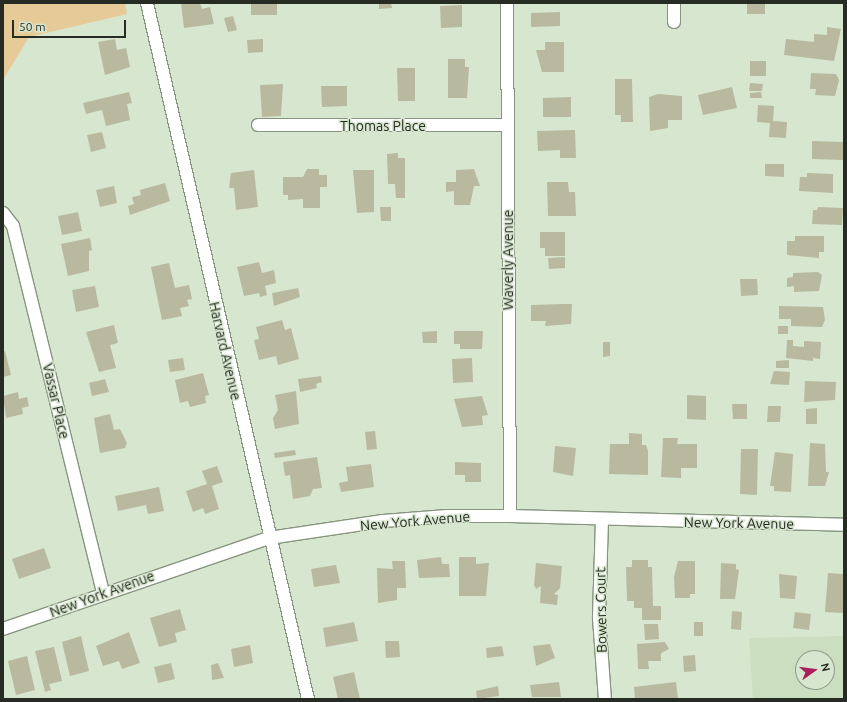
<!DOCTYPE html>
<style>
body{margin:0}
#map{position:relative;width:847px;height:702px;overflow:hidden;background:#d7e6cf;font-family:Ubuntu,sans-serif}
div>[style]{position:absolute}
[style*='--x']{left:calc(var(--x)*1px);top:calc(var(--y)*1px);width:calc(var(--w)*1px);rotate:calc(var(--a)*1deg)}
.built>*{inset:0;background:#cbdec0}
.green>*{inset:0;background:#e6ca98}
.building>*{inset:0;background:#b9b9a0}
.roads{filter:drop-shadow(1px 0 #87957f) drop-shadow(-1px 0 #87957f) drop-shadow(0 1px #87957f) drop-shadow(0 -1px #87957f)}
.street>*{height:12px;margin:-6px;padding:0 6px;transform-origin:6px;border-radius:6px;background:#fff}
span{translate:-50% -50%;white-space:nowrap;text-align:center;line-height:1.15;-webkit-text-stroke:3px #d7e6cf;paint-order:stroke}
.street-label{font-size:14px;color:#262b23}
.frame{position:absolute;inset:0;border:4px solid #262b23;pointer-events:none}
.north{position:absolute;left:795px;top:650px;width:40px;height:40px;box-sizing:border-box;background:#d7e6cf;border:1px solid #909b8a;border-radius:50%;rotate:76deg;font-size:11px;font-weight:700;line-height:16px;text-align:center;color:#262b23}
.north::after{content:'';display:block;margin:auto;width:14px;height:18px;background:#ad1f5b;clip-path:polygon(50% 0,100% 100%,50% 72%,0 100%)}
.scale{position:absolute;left:12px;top:20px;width:114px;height:18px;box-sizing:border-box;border:2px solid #262b23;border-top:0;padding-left:5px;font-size:12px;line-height:14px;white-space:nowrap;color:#262b23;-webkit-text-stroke:3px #d7e6cf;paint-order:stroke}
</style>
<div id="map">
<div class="built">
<i style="clip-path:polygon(evenodd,844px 636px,844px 699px,753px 699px,749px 638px,844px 636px,803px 658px,827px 658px,827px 682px,803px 682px,803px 658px)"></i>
</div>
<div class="green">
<i style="clip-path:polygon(3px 3px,125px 3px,127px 14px,29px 37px,3px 80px)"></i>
</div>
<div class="building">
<i style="clip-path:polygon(181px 3px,200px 3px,202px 9px,210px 7px,214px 24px,184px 28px)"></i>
<i style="clip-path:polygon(251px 3px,277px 3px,277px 15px,251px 15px)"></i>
<i style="clip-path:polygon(379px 3px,391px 3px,392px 8px,379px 9px)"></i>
<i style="clip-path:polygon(747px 3px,765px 3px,765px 14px,747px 14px)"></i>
<i style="clip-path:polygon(462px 5px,462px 27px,441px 28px,440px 6px)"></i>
<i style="clip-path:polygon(560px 12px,560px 26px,531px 27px,531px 13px)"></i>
<i style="clip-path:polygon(233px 16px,237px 30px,228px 32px,224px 18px)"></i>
<i style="clip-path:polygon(827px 27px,841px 29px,834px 61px,784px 55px,786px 39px,814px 42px,814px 34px,827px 35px)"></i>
<i style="clip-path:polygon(115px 39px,117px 50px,126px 48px,130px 67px,105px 75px,98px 42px)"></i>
<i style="clip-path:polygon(263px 39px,263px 52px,248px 53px,247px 40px)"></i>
<i style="clip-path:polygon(545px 42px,564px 42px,564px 72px,542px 72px,536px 50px,545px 50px)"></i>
<i style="clip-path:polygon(448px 59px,465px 59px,465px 67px,469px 67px,467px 98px,448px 98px)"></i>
<i style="clip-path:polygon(750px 61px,766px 61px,766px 76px,750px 76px)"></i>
<i style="clip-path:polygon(397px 68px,415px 68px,415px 101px,398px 101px)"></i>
<i style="clip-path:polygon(811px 73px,836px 74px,839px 80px,835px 96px,815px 95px,816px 89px,810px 89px)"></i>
<i style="clip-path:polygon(615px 79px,632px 79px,633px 122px,621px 122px,621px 115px,615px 115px)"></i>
<i style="clip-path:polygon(750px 83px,763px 84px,762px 91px,749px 91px)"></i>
<i style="clip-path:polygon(283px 84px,281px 116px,262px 117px,260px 85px)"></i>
<i style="clip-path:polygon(321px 86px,347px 86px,347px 106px,322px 107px)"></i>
<i style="clip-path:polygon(732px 87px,737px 108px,703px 115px,698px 95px)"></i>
<i style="clip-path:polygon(129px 92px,132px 103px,127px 104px,130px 120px,106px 126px,102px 110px,86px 114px,83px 103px)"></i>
<i style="clip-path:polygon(761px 92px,762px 98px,750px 98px,750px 93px)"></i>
<i style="clip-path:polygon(658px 94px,682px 96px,682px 120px,668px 120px,668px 128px,650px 131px,649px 97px)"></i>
<i style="clip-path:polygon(571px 97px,571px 117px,543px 117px,543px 98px)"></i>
<i style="clip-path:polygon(758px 105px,774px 106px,773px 121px,787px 122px,786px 138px,769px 137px,770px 123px,757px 122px)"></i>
<i style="clip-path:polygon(575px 130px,576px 158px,560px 158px,560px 150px,538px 151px,537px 131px)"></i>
<i style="clip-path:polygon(102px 132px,106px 148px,91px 152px,87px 135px)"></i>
<i style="clip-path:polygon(812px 141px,844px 142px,844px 160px,812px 159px)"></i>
<i style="clip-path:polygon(398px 153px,398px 158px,405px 158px,405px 198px,396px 198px,395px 184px,388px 184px,387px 154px)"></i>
<i style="clip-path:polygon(765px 164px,784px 164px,784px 177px,765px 176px)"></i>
<i style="clip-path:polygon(307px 169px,319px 169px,319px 175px,327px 175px,327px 187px,320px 187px,320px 208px,303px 208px,303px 199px,288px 200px,288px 195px,283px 195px,283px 177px,303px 177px)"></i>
<i style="clip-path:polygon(474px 169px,480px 186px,474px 186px,470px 205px,454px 205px,454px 191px,446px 192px,446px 182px,456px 182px,456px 170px)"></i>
<i style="clip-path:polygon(254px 170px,258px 207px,236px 210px,234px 188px,229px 188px,231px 173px)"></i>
<i style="clip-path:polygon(353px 170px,374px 170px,374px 212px,357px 213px)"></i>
<i style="clip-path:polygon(807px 173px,833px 174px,833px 193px,799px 191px,800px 177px,807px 177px)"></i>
<i style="clip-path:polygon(547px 182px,568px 182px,569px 192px,575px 192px,576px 216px,548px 216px)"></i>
<i style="clip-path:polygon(165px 183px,170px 201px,130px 215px,128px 206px,134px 204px,132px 197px,141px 195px,140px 190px)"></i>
<i style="clip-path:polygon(114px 186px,117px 203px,100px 207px,96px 190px)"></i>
<i style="clip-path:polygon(380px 207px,391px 207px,391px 221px,381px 221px)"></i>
<i style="clip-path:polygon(818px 207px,843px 208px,842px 225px,812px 224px,813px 210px,817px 210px)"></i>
<i style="clip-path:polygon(78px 212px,82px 231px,62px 235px,58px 216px)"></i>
<i style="clip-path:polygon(540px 232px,565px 232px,565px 256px,545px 256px,545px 248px,540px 248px)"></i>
<i style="clip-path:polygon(795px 236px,824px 236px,824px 252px,819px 252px,819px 258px,787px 255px,787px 241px,795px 241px)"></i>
<i style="clip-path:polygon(90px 238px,92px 250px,89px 251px,89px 271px,68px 276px,61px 244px)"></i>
<i style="clip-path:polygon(565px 257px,565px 268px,549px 269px,548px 258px)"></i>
<i style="clip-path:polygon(259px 262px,262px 273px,274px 270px,276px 283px,265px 286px,267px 295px,260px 297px,259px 293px,244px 296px,237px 267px)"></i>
<i style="clip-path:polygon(169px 263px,175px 288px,189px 285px,192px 299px,187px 300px,189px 306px,180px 308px,182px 316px,162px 320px,151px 267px)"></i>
<i style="clip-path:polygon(818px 272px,822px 275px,819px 291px,794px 292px,794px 286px,787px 287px,787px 278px,793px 277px,793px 273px)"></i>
<i style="clip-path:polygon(740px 279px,757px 279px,758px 295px,741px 296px)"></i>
<i style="clip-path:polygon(95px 286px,99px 307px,76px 312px,72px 290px)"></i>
<i style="clip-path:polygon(298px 288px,300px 297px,274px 306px,272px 293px)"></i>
<i style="clip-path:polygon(564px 304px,572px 304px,571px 324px,545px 326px,546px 321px,531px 321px,531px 305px)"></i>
<i style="clip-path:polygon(779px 306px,823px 307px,825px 320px,822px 327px,791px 326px,791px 319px,779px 319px)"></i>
<i style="clip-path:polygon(282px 320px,285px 330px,291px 328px,299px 359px,278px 365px,276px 356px,259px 360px,254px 340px,259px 339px,256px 327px)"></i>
<i style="clip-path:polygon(114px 325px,118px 343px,110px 345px,116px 368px,99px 372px,86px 332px)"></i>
<i style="clip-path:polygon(778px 326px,788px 326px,788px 334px,778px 334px)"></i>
<i style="clip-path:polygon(437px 331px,437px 343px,423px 343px,422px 332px)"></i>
<i style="clip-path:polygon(454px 331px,483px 331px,482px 349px,460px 349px,460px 344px,454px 344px)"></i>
<i style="clip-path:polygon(787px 340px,793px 340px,793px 346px,804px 347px,804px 341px,821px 342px,820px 359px,813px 358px,813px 361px,786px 358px)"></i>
<i style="clip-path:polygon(603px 342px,610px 342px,610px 356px,603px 357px)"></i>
<i style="clip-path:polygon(5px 351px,11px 375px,3px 377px,3px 352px)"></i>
<i style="clip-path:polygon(183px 358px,185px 370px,170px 372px,168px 360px)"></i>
<i style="clip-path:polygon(472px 358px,473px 382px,453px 383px,452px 359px)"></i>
<i style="clip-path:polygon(789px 360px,789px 368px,776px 368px,776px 361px)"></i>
<i style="clip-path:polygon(774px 371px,790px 372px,789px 385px,770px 384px)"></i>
<i style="clip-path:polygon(203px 373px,209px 395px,205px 396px,206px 403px,190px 407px,188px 401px,180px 403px,175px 380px)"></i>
<i style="clip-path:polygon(321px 376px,322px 382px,316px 384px,317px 388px,300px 392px,298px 379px)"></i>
<i style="clip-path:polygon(105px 379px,109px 392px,92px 396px,89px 383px)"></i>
<i style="clip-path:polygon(805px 381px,836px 382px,835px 400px,804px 402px)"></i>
<i style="clip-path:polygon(296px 391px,299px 424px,275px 429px,273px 418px,278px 410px,275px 395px)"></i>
<i style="clip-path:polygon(18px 392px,19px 399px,27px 397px,29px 406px,22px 408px,23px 414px,6px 418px,3px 396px)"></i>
<i style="clip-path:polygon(687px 395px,706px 396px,706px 420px,687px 419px)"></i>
<i style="clip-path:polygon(482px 396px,488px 415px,482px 416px,483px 425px,462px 427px,454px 399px)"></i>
<i style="clip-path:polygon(732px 404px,747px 404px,747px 419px,733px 419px)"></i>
<i style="clip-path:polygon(768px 406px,781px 406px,780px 422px,767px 422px)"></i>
<i style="clip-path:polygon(817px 408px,817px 424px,806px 424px,806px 409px)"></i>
<i style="clip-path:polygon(110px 414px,114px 430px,120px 429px,127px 443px,125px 448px,100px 453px,94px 418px)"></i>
<i style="clip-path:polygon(375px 431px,377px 449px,367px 450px,365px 432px)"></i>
<i style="clip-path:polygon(629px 433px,642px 434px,642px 445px,646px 445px,648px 451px,648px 475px,609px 474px,610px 444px,629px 444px)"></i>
<i style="clip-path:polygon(663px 438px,678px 438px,677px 444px,697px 444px,697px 468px,681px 468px,681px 478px,661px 477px)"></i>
<i style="clip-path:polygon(810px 443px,825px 444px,826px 472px,829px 472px,825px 486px,808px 486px)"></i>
<i style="clip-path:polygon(555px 446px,576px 448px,573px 476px,553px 472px)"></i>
<i style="clip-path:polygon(741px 449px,758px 449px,757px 495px,740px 494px)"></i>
<i style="clip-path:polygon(295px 450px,296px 455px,275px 458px,274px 453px)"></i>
<i style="clip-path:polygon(775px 452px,793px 454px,791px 492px,774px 491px,774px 486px,770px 486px)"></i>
<i style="clip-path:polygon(317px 457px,322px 488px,313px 489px,310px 496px,293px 499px,290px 475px,285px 476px,283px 462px)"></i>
<i style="clip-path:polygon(455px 462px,481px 463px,481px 482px,465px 482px,465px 475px,455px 475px)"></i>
<i style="clip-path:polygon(371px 464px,374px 487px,341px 492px,339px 483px,348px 481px,346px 467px)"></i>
<i style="clip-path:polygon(217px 466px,223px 482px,212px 486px,219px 509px,205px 514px,203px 508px,193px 512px,186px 491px,207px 484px,202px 471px)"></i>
<i style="clip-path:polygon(159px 487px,164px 511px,148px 514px,146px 505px,118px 511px,115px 496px)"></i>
<i style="clip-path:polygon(44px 548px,51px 568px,19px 579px,12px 559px)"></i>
<i style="clip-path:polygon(441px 557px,442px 564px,449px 564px,450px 577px,419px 578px,417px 560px)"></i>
<i style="clip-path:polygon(459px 557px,476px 557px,476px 564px,489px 563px,486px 596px,459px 596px)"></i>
<i style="clip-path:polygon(632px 560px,648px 560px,648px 567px,652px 567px,653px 606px,661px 606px,661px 620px,642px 620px,642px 608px,634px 608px,634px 601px,627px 601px,626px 567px,632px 567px)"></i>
<i style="clip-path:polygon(392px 561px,405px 561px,406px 588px,397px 588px,397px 600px,378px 603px,377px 568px,393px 569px)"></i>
<i style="clip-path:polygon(678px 561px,695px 561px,695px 594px,690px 594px,690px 598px,675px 598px,674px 577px)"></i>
<i style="clip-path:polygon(536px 563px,562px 566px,560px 588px,554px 594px,558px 595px,557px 605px,540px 603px,541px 586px,536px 589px,534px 585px)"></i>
<i style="clip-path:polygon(721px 563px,736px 564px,736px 569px,739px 570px,735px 599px,720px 599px)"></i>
<i style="clip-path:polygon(336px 565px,340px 583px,314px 587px,311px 569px)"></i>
<i style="clip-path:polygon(828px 573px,843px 574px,843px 613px,825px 612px)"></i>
<i style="clip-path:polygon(779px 574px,797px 576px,795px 599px,780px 598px)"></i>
<i style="clip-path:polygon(180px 609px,186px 630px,175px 633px,177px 642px,159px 647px,150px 618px)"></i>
<i style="clip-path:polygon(732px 611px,742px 612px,741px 630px,731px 629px)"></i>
<i style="clip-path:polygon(795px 612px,811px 614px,809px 630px,793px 628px)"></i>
<i style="clip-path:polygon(354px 622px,358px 641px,326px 647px,323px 628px)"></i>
<i style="clip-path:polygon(694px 622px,703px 622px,703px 636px,694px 636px)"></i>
<i style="clip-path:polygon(644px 624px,658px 624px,659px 639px,645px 640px)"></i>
<i style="clip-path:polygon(129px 632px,140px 663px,122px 669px,119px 661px,103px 666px,96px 646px)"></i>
<i style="clip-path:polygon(81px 636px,89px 671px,70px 676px,62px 642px)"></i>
<i style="clip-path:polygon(385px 641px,399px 641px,400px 657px,386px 658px)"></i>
<i style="clip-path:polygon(665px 642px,669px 649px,661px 653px,661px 661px,648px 661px,649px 669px,638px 669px,637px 644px)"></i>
<i style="clip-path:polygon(550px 644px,555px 658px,536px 666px,533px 646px)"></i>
<i style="clip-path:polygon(250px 645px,253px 663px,234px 667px,231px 649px)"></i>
<i style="clip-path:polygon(502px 646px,504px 656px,487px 658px,486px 648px)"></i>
<i style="clip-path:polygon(54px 647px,62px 681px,49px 684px,51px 690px,45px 692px,35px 651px)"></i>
<i style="clip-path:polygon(695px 655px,696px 671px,684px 672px,683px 656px)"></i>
<i style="clip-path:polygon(27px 656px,35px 690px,16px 695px,8px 661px)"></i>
<i style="clip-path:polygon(171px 663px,175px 679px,158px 683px,154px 667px)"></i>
<i style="clip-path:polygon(218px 663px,224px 678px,212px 680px,211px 665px)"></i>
<i style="clip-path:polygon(354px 672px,360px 699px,338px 699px,333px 677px)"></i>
<i style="clip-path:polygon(559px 682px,561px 697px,532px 697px,530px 685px)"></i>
<i style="clip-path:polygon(676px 682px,678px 699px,635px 699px,634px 687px)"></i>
<i style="clip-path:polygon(498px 686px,499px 696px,477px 699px,476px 691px)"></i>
</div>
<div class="roads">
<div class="street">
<i style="--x:147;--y:3;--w:714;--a:76.98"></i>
<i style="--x:507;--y:3;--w:513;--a:89.66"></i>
<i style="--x:674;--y:3;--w:19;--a:90"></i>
<i style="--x:258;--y:125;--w:249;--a:0"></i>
<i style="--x:3;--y:213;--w:16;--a:52"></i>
<i style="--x:13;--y:226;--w:378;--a:76.2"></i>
<i style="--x:602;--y:520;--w:98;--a:91.8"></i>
<i style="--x:599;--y:618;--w:81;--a:85.8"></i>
<i style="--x:3;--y:629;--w:281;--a:-18.9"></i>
<i style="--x:269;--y:538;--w:115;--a:-8.5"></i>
<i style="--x:383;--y:521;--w:64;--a:-4.5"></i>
<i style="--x:447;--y:516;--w:63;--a:0"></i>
<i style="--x:510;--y:516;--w:334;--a:1.5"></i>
</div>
</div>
<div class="street-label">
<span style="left:383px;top:126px">Thomas Place</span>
<span style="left:508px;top:260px;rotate:-90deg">Waverly Avenue</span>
<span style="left:225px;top:351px;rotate:77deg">Harvard Avenue</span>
<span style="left:56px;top:401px;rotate:77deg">Vassar Place</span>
<span style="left:415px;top:521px;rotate:-5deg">New York Avenue</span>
<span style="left:739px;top:523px;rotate:1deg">New York Avenue</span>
<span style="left:102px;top:594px;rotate:-20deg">New York Avenue</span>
<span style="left:601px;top:610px;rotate:-91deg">Bowers Court</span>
</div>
<div class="frame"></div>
<div class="north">N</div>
<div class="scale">50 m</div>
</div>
